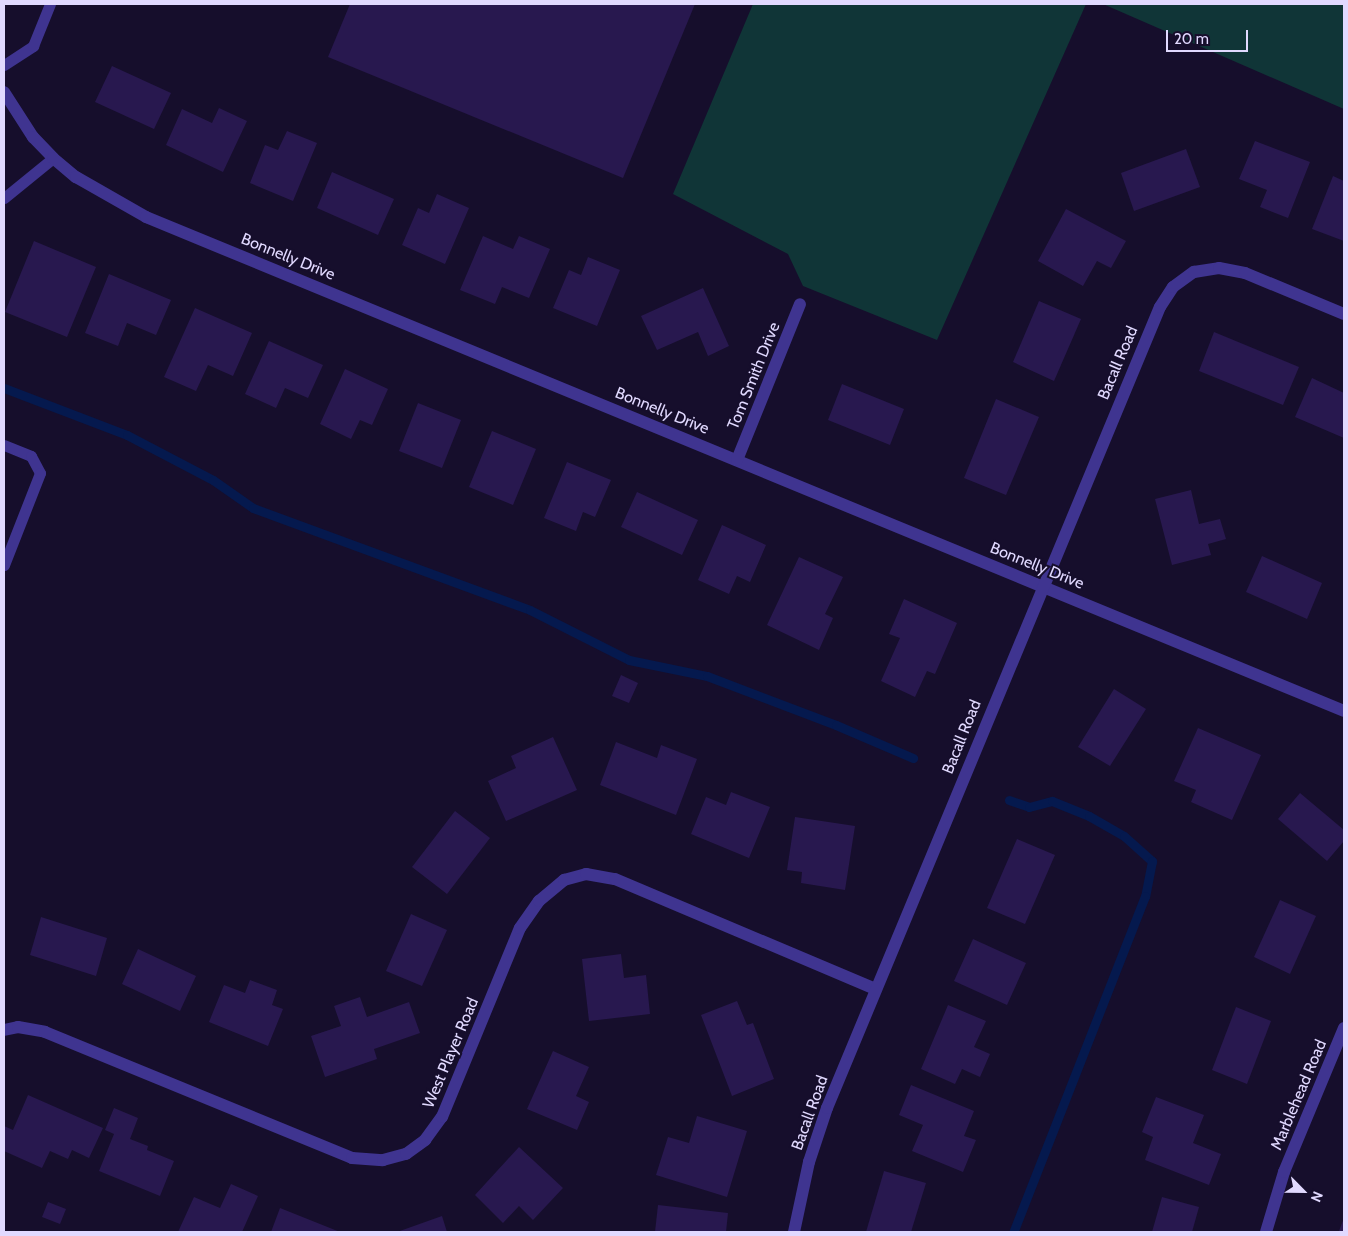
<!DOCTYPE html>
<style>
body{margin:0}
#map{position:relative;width:1348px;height:1236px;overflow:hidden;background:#160e2c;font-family:Cabin,sans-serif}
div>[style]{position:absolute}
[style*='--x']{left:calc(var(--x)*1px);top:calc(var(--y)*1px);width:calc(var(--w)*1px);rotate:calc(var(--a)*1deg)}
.green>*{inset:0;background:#103537}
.stream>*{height:9px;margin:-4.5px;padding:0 4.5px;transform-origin:4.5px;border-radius:4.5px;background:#05194e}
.building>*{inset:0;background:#28184f}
.service>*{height:11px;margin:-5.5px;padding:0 5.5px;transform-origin:5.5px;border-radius:5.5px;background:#3f3490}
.minor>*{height:12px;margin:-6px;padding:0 6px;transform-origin:6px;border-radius:6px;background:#3f3490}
span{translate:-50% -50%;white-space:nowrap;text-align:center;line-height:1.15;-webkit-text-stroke:4px #160e2c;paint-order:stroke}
.street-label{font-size:16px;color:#e1d9ff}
.frame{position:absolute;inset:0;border:5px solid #e1d9ff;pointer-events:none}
.north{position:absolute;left:1278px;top:1166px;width:50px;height:50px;-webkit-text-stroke:4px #160e2c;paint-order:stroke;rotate:113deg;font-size:14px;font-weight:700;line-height:20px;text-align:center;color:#e1d9ff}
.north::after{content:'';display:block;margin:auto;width:18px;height:22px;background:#e1d9ff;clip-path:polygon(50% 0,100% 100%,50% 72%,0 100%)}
.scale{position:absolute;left:1166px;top:30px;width:82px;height:22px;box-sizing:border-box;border:2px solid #e1d9ff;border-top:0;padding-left:6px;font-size:15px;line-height:18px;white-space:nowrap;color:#e1d9ff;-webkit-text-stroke:4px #160e2c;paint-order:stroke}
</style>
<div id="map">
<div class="green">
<i style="clip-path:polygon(753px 4px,1086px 4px,937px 340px,803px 286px,788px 254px,673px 194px)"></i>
<i style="clip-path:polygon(1103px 4px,1344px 4px,1344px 109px)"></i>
</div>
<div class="stream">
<i style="--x:4;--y:388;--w:132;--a:20.9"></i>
<i style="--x:127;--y:435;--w:97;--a:27.6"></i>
<i style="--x:213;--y:480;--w:49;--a:35"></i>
<i style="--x:253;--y:508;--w:295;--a:20.2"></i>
<i style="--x:530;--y:610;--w:111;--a:26.8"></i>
<i style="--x:629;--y:660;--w:80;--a:11.6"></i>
<i style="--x:707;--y:676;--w:138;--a:20.8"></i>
<i style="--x:836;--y:725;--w:84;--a:23.2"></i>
<i style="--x:1009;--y:800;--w:21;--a:19"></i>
<i style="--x:1029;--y:807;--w:24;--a:-15"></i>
<i style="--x:1052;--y:801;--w:40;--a:22"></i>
<i style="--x:1089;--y:816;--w:40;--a:29.7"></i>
<i style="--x:1124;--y:836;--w:38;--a:42"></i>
<i style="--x:1152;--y:861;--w:36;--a:101"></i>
<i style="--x:1145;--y:896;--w:361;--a:111.4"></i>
</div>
<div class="building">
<i style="clip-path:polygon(350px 4px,695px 4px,623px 178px,328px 57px)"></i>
<i style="clip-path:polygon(112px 66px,171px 93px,154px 129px,95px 102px)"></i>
<i style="clip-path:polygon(219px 108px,247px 121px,223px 172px,166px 145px,182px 109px,212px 123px)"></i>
<i style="clip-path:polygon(287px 131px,317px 143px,293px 201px,250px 183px,265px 145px,278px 150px)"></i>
<i style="clip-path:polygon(1255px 141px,1310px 162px,1288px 218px,1260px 207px,1267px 190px,1239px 179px)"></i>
<i style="clip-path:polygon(1186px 149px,1200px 187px,1134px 211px,1121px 173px)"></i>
<i style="clip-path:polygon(332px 172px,394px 199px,378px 235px,317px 208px)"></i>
<i style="clip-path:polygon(1333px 176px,1344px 181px,1344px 241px,1312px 229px)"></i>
<i style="clip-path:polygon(437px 194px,469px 208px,445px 264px,402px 245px,418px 208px,429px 213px)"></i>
<i style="clip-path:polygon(1066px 209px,1126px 241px,1111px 268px,1097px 261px,1083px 286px,1038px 261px)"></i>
<i style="clip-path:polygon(483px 236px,513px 249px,519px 236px,550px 249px,529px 298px,502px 287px,495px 304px,460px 290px)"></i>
<i style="clip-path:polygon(34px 241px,96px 267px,67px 337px,5px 312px)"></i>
<i style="clip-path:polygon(588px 257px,620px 270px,597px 326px,553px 308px,569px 270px,581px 275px)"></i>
<i style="clip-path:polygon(109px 274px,171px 300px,156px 335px,127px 323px,118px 346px,85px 333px)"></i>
<i style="clip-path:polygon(703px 288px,729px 346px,708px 356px,698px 332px,657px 350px,641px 316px)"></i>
<i style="clip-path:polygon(1039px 301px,1081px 319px,1054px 381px,1013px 362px)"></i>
<i style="clip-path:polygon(195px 308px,252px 333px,233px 376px,208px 365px,196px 391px,164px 377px)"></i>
<i style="clip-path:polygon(1214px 332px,1299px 367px,1283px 405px,1199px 371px)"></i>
<i style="clip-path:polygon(269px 341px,323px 365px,308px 398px,285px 388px,276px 408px,245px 394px)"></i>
<i style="clip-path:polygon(345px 369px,388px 389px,372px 425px,360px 420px,351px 439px,320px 424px)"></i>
<i style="clip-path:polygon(1312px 378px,1344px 393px,1344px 438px,1295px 417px)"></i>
<i style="clip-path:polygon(842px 384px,904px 409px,890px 445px,828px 420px)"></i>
<i style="clip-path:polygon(996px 399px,1039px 417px,1006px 495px,964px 478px)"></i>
<i style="clip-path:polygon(418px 403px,461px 420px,442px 468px,399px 451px)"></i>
<i style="clip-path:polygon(492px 431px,536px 449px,513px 505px,469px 487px)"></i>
<i style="clip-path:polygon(567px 462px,611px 480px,595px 517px,583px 512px,576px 531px,544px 518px)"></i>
<i style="clip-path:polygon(1191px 490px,1199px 524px,1220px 519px,1226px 539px,1208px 544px,1211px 555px,1172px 565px,1155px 499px)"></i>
<i style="clip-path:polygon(637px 492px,698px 520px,682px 555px,621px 527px)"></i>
<i style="clip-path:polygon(722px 525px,766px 545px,750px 582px,737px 576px,729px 594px,698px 580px)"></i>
<i style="clip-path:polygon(1262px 556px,1322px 583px,1307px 619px,1246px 592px)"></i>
<i style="clip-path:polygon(799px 557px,843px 577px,825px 614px,833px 618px,819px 650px,767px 625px)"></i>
<i style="clip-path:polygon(904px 599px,957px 623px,935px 674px,927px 671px,915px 697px,881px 681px,900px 638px,889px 634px)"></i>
<i style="clip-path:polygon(621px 675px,638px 683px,629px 703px,612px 696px)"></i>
<i style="clip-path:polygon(1114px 689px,1146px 709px,1110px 766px,1078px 747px)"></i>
<i style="clip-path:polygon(1198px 728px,1261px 755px,1232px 820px,1191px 802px,1196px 790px,1174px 781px)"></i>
<i style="clip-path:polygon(553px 737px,577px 790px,506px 821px,488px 781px,516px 768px,511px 756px)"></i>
<i style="clip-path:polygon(616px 742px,657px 758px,661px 745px,697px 759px,676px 815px,600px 785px)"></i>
<i style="clip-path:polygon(731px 792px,770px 807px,749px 858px,691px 834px,706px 797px,726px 805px)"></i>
<i style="clip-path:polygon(1300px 793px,1344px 830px,1344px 841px,1327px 861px,1278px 819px)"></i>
<i style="clip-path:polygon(455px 811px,490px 838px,447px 894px,412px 867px)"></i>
<i style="clip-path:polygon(795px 817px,855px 826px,845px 890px,801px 883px,802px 872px,787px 870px)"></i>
<i style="clip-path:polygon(1017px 839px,1055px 855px,1025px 924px,987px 908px)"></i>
<i style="clip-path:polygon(1280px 900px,1316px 916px,1290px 974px,1254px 957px)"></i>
<i style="clip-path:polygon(411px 914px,447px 930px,422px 986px,386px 971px)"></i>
<i style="clip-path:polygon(41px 917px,107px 938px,96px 976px,30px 955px)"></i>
<i style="clip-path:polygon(973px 939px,1026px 963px,1007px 1005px,954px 981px)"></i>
<i style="clip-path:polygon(138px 949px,196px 976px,180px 1011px,122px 984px)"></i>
<i style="clip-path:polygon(621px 954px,624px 978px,646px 975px,650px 1014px,589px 1021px,582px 959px)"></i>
<i style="clip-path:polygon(250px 980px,277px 990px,272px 1005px,283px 1009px,268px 1046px,209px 1022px,224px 985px,245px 993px)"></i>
<i style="clip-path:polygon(360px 997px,367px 1017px,409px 1002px,420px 1033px,374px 1049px,377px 1059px,325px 1077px,311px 1036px,341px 1026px,334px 1006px)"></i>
<i style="clip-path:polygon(737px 1001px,747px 1025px,753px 1023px,774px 1079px,732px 1096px,701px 1015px)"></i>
<i style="clip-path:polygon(948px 1005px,986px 1021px,974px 1047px,990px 1054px,980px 1077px,962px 1069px,955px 1084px,921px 1069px)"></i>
<i style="clip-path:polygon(1236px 1007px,1271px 1021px,1247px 1084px,1212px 1070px)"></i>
<i style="clip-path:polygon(553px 1051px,589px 1067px,576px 1096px,589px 1102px,577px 1130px,527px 1109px)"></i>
<i style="clip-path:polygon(911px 1085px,974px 1111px,964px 1136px,976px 1140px,963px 1172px,912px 1151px,923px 1125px,899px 1115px)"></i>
<i style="clip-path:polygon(28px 1095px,103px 1128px,89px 1158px,72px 1150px,68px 1159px,50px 1151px,42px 1168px,4px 1151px,4px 1126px,13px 1130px)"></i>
<i style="clip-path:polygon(1156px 1097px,1204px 1115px,1193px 1143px,1221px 1154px,1209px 1185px,1145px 1160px,1153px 1137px,1142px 1132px)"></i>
<i style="clip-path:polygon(114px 1108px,138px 1118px,130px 1139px,148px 1146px,147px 1150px,174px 1161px,160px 1196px,99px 1171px,114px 1134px,105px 1130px)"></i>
<i style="clip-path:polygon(697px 1116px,747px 1131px,727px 1197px,656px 1175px,668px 1137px,689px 1143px)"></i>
<i style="clip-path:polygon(519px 1147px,563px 1188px,533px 1220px,519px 1206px,503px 1223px,475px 1195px)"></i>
<i style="clip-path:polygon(884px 1171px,926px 1183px,911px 1232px,866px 1232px)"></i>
<i style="clip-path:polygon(231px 1184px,258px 1196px,242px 1232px,178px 1232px,194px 1197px,220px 1208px)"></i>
<i style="clip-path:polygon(1162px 1197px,1199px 1207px,1192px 1232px,1152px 1232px)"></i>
<i style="clip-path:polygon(48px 1202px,66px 1209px,60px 1224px,42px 1217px)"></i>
<i style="clip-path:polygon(658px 1205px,728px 1213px,726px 1232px,655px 1232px)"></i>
<i style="clip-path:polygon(280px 1208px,340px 1232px,271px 1232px)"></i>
<i style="clip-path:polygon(442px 1216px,447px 1232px,397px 1232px)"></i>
<i style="clip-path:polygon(1344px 1218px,1344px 1232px,1343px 1232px,1339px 1231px)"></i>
</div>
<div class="service">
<i style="--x:4;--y:65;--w:35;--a:-33"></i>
<i style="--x:33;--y:46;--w:45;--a:-68"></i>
<i style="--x:4;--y:198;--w:63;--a:-39.2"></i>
<i style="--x:4;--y:445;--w:29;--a:22"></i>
<i style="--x:31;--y:456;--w:19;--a:62"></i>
<i style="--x:40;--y:473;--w:99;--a:111.4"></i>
</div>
<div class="minor">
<i style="--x:4;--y:92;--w:54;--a:57.2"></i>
<i style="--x:33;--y:137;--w:29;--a:46"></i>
<i style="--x:53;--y:158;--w:30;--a:40"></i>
<i style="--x:76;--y:177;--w:81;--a:29.7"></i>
<i style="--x:146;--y:217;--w:1296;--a:22.41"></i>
<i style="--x:737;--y:460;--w:168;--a:-68"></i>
<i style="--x:4;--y:1030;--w:14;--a:-12"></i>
<i style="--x:18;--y:1027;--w:27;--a:10"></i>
<i style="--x:45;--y:1032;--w:332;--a:22.3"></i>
<i style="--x:352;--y:1158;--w:31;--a:4"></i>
<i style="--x:383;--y:1160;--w:24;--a:-15"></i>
<i style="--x:406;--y:1154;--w:24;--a:-36"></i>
<i style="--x:425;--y:1140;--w:29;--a:-54"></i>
<i style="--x:442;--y:1117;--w:204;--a:-67.6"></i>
<i style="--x:520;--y:928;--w:33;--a:-55"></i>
<i style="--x:539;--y:901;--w:33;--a:-40"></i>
<i style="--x:564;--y:880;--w:23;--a:-15"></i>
<i style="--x:586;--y:874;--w:29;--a:10"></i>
<i style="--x:615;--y:879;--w:283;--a:22.9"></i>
<i style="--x:794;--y:1232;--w:72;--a:-77.9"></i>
<i style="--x:809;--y:1162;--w:57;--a:-71.6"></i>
<i style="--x:827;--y:1108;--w:867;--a:-67.43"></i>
<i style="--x:1160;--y:307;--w:24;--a:-57"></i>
<i style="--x:1173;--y:287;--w:26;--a:-36"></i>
<i style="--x:1194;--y:272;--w:25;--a:-9"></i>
<i style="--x:1219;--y:268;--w:26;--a:11"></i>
<i style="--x:1245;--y:273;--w:107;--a:22.5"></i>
<i style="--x:1266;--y:1232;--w:63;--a:-73.3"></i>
<i style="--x:1284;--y:1172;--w:156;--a:-67.4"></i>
</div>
<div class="street-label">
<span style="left:288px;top:257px;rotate:22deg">Bonnelly Drive</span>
<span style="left:1118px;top:363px;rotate:-67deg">Bacall Road</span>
<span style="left:754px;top:376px;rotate:-68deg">Tom Smith Drive</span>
<span style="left:662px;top:411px;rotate:22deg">Bonnelly Drive</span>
<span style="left:1037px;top:566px;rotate:22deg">Bonnelly Drive</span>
<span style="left:962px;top:737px;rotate:-68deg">Bacall Road</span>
<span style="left:451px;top:1053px;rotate:-67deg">West Player Road</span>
<span style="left:1299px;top:1095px;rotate:-67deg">Marblehead Road</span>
<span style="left:810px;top:1113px;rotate:-70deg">Bacall Road</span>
</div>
<div class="frame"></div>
<div class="north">N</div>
<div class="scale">20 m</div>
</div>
